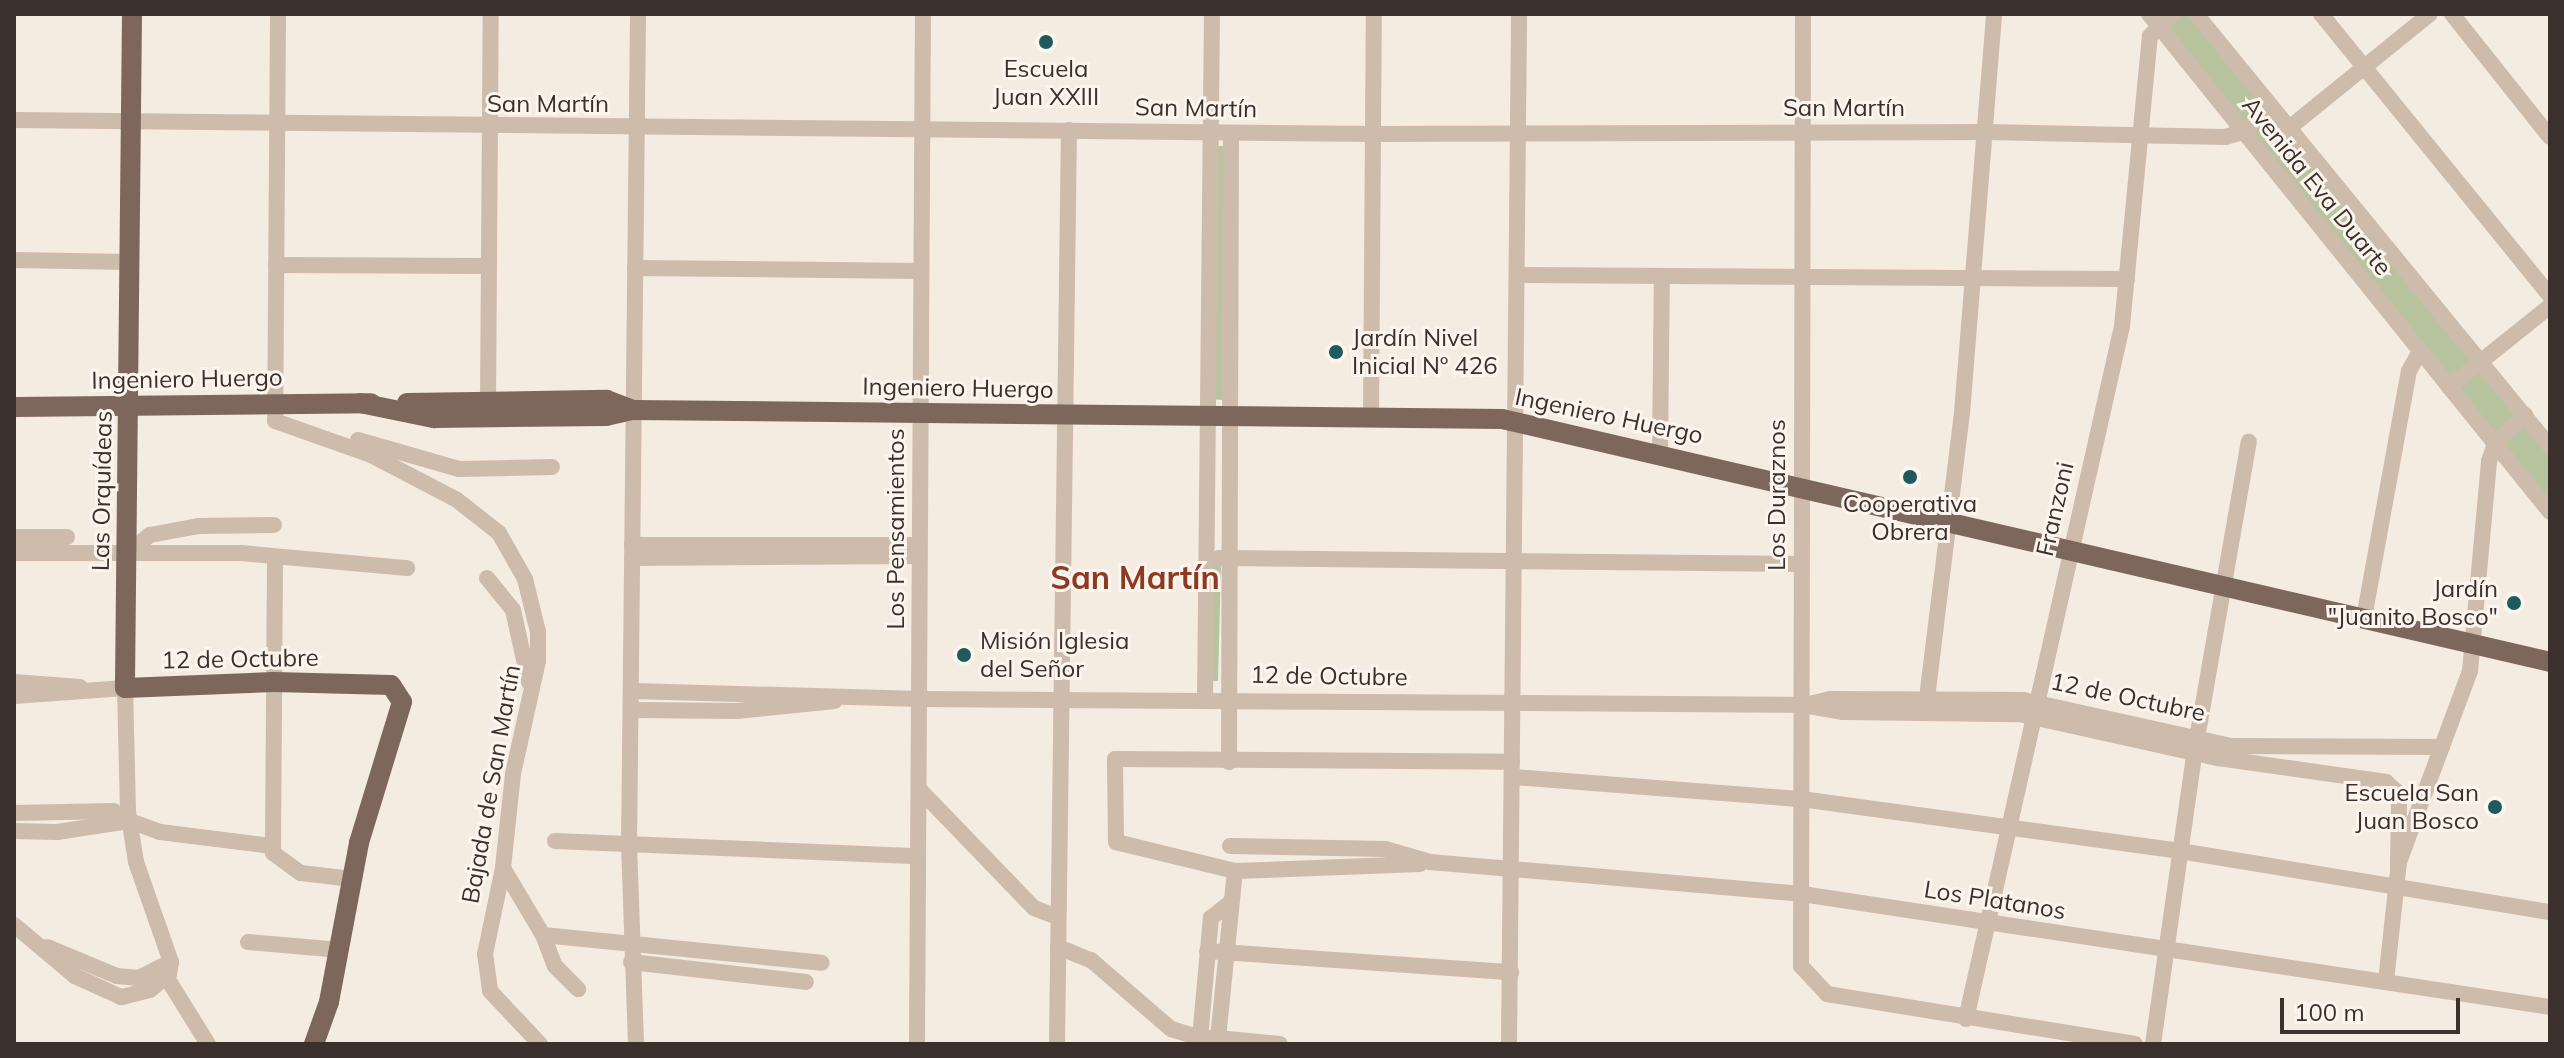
<!DOCTYPE html>
<meta charset="utf-8">
<style>
body{margin:0}
#map{position:relative;width:2564px;height:1058px;overflow:hidden;background:#f4ebe1;font-family:Mulish,sans-serif}
div>[style]{position:absolute}
[style*='--x']{left:calc(var(--x)*1px);top:calc(var(--y)*1px);width:calc(var(--w)*1px);rotate:calc(var(--a)*1deg)}
.green>*{inset:0;background:#b8c4a0}
.minor>*{height:16px;margin:-8px;padding:0 8px;transform-origin:8px;border-radius:8px;background:#cdbbac}
.major>*{height:20px;margin:-10px;padding:0 10px;transform-origin:10px;border-radius:10px;background:#7d675c}
.dots>*{width:22px;height:22px;translate:-50% -50%;box-sizing:border-box;border:4px solid #fbf5ee;border-radius:50%}
span{translate:-50% -50%;white-space:nowrap;text-align:center;line-height:1.15;-webkit-text-stroke:6px #fbf5ee;paint-order:stroke}
.poi-label{font-size:24px;color:#3b302b}
.left{translate:0 -50%;text-align:left}
.right{translate:-100% -50%;text-align:right}
.street-label{font-size:24px;color:#3b302b}
.district-label{font-size:32px;color:#8c3b22;font-weight:700}
.frame{position:absolute;inset:0;border:16px solid #3b302b;pointer-events:none}
.scale{position:absolute;left:2280px;top:998px;width:180px;height:36px;box-sizing:border-box;border:4px solid #3b302b;border-top:0;padding-left:10px;font-size:24px;line-height:28px;white-space:nowrap;color:#3b302b;-webkit-text-stroke:6px #fbf5ee;paint-order:stroke}
</style>
<div id="map">
<div class="green">
<i style="clip-path:polygon(2149px 14px,2196px 14px,2550px 447px,2550px 512px)"></i>
<i style="clip-path:polygon(1211px 146px,1224px 146px,1224px 400px,1210px 399px)"></i>
<i style="clip-path:polygon(1209px 563px,1221px 563px,1218px 681px,1208px 681px)"></i>
</div>
<div class="minor">
<i style="--x:278;--y:14;--w:407;--a:90.4"></i>
<i style="--x:275;--y:421;--w:102;--a:19.5"></i>
<i style="--x:371;--y:455;--w:97;--a:27.6"></i>
<i style="--x:457;--y:500;--w:53;--a:38.2"></i>
<i style="--x:499;--y:533;--w:53;--a:60.5"></i>
<i style="--x:525;--y:579;--w:55;--a:76.2"></i>
<i style="--x:538;--y:632;--w:29;--a:90"></i>
<i style="--x:538;--y:661;--w:116;--a:102.5"></i>
<i style="--x:513;--y:774;--w:95;--a:96.1"></i>
<i style="--x:503;--y:868;--w:88;--a:101.8"></i>
<i style="--x:485;--y:954;--w:37;--a:82"></i>
<i style="--x:490;--y:991;--w:73;--a:46.7"></i>
<i style="--x:1803;--y:14;--w:952;--a:90.12"></i>
<i style="--x:1801;--y:966;--w:38;--a:47"></i>
<i style="--x:1827;--y:994;--w:312;--a:9.2"></i>
<i style="--x:2149;--y:14;--w:639;--a:51.16"></i>
<i style="--x:2196;--y:14;--w:559;--a:50.73"></i>
<i style="--x:2321;--y:14;--w:363;--a:50.9"></i>
<i style="--x:2452;--y:14;--w:157;--a:51.5"></i>
<i style="--x:14;--y:120;--w:1360;--a:0.59"></i>
<i style="--x:1374;--y:134;--w:613;--a:-0.19"></i>
<i style="--x:1987;--y:132;--w:238;--a:1.2"></i>
<i style="--x:2225;--y:137;--w:19;--a:-16"></i>
<i style="--x:2243;--y:132;--w:38;--a:-41"></i>
<i style="--x:2289;--y:128;--w:181;--a:-39"></i>
<i style="--x:14;--y:260;--w:115;--a:1"></i>
<i style="--x:276;--y:265;--w:212;--a:0.3"></i>
<i style="--x:635;--y:268;--w:286;--a:0.6"></i>
<i style="--x:1517;--y:275;--w:610;--a:0.38"></i>
<i style="--x:2449;--y:387;--w:129;--a:-38.7"></i>
<i style="--x:488;--y:403;--w:389;--a:-89.6"></i>
<i style="--x:1371;--y:417;--w:403;--a:-89.6"></i>
<i style="--x:358;--y:440;--w:105;--a:16"></i>
<i style="--x:459;--y:469;--w:93;--a:-1.2"></i>
<i style="--x:1660;--y:454;--w:177;--a:-89.4"></i>
<i style="--x:14;--y:537;--w:53;--a:0"></i>
<i style="--x:632;--y:545;--w:287;--a:0"></i>
<i style="--x:14;--y:553;--w:227;--a:0"></i>
<i style="--x:241;--y:553;--w:167;--a:5.2"></i>
<i style="--x:127;--y:554;--w:30;--a:-40"></i>
<i style="--x:150;--y:535;--w:50;--a:-10.4"></i>
<i style="--x:199;--y:526;--w:75;--a:-0.8"></i>
<i style="--x:632;--y:558;--w:287;--a:-0.4"></i>
<i style="--x:1219;--y:558;--w:582;--a:0.59"></i>
<i style="--x:275;--y:560;--w:293;--a:90.4"></i>
<i style="--x:273;--y:853;--w:34;--a:36"></i>
<i style="--x:301;--y:873;--w:51;--a:6.7"></i>
<i style="--x:487;--y:578;--w:41;--a:50.9"></i>
<i style="--x:513;--y:610;--w:74;--a:77.5"></i>
<i style="--x:2364;--y:618;--w:251;--a:-79.7"></i>
<i style="--x:2409;--y:371;--w:21;--a:-61"></i>
<i style="--x:14;--y:682;--w:66;--a:4.3"></i>
<i style="--x:633;--y:691;--w:288;--a:1.6"></i>
<i style="--x:921;--y:699;--w:882;--a:0.39"></i>
<i style="--x:1803;--y:705;--w:41;--a:9.9"></i>
<i style="--x:1843;--y:712;--w:176;--a:0.7"></i>
<i style="--x:2019;--y:714;--w:204;--a:12.5"></i>
<i style="--x:2218;--y:758;--w:170;--a:8.1"></i>
<i style="--x:2386;--y:782;--w:13;--a:42"></i>
<i style="--x:2396;--y:791;--w:14;--a:78"></i>
<i style="--x:2399;--y:805;--w:63;--a:90.9"></i>
<i style="--x:14;--y:696;--w:111;--a:-4.1"></i>
<i style="--x:125;--y:688;--w:123;--a:88.6"></i>
<i style="--x:128;--y:811;--w:52;--a:81.1"></i>
<i style="--x:136;--y:862;--w:106;--a:70.7"></i>
<i style="--x:171;--y:962;--w:12;--a:99"></i>
<i style="--x:169;--y:974;--w:25;--a:140"></i>
<i style="--x:150;--y:990;--w:30;--a:166"></i>
<i style="--x:121;--y:997;--w:51;--a:-155.5"></i>
<i style="--x:75;--y:976;--w:80;--a:-140.1"></i>
<i style="--x:1927;--y:698;--w:287;--a:-83"></i>
<i style="--x:1962;--y:413;--w:400;--a:-85.4"></i>
<i style="--x:1205;--y:701;--w:687;--a:-89.42"></i>
<i style="--x:1809;--y:704;--w:23;--a:-13"></i>
<i style="--x:1831;--y:699;--w:192;--a:0.3"></i>
<i style="--x:2023;--y:700;--w:212;--a:12.5"></i>
<i style="--x:2230;--y:746;--w:212;--a:0.3"></i>
<i style="--x:633;--y:710;--w:104;--a:0.6"></i>
<i style="--x:737;--y:711;--w:98;--a:-5.9"></i>
<i style="--x:1229;--y:762;--w:629;--a:-89.82"></i>
<i style="--x:1513;--y:777;--w:289;--a:4.4"></i>
<i style="--x:1801;--y:799;--w:383;--a:7.8"></i>
<i style="--x:2180;--y:851;--w:375;--a:9.4"></i>
<i style="--x:920;--y:790;--w:164;--a:46"></i>
<i style="--x:1034;--y:908;--w:25;--a:21"></i>
<i style="--x:14;--y:813;--w:100;--a:-1.1"></i>
<i style="--x:14;--y:831;--w:43;--a:1.3"></i>
<i style="--x:57;--y:832;--w:74;--a:-8.6"></i>
<i style="--x:130;--y:821;--w:32;--a:20"></i>
<i style="--x:160;--y:832;--w:113;--a:7.1"></i>
<i style="--x:555;--y:841;--w:363;--a:2.4"></i>
<i style="--x:1230;--y:846;--w:155;--a:1.1"></i>
<i style="--x:1385;--y:849;--w:47;--a:16.1"></i>
<i style="--x:1430;--y:862;--w:373;--a:4.9"></i>
<i style="--x:1802;--y:894;--w:756;--a:8.59"></i>
<i style="--x:1420;--y:864;--w:185;--a:177.8"></i>
<i style="--x:1235;--y:871;--w:122;--a:-166.3"></i>
<i style="--x:1116;--y:842;--w:83;--a:-90.7"></i>
<i style="--x:1115;--y:759;--w:397;--a:0.4"></i>
<i style="--x:503;--y:868;--w:78;--a:59.2"></i>
<i style="--x:543;--y:935;--w:33;--a:69"></i>
<i style="--x:555;--y:966;--w:33;--a:45"></i>
<i style="--x:543;--y:935;--w:280;--a:5.7"></i>
<i style="--x:248;--y:942;--w:93;--a:4.9"></i>
<i style="--x:47;--y:947;--w:76;--a:22.5"></i>
<i style="--x:117;--y:976;--w:22;--a:5"></i>
<i style="--x:139;--y:978;--w:36;--a:-27"></i>
<i style="--x:1058;--y:947;--w:35;--a:22"></i>
<i style="--x:1091;--y:960;--w:106;--a:40.8"></i>
<i style="--x:1171;--y:1029;--w:30;--a:17"></i>
<i style="--x:1200;--y:1038;--w:121;--a:-84.8"></i>
<i style="--x:1211;--y:918;--w:26;--a:-39"></i>
<i style="--x:1207;--y:951;--w:305;--a:4"></i>
<i style="--x:631;--y:962;--w:176;--a:6.5"></i>
<i style="--x:167;--y:978;--w:78;--a:58.2"></i>
<i style="--x:2386;--y:981;--w:120;--a:-83.8"></i>
<i style="--x:2399;--y:862;--w:204;--a:-69.6"></i>
<i style="--x:2470;--y:671;--w:211;--a:-84.8"></i>
<i style="--x:2489;--y:461;--w:18;--a:-71"></i>
<i style="--x:2495;--y:444;--w:42;--a:-44"></i>
<i style="--x:1966;--y:1019;--w:710;--a:-77.31"></i>
<i style="--x:2122;--y:326;--w:291;--a:-84.5"></i>
<i style="--x:2150;--y:36;--w:32;--a:-44"></i>
<i style="--x:1218;--y:1038;--w:62;--a:5.5"></i>
<i style="--x:636;--y:1044;--w:197;--a:-92"></i>
<i style="--x:629;--y:847;--w:833;--a:-89.38"></i>
<i style="--x:917;--y:1044;--w:1030;--a:-89.67"></i>
<i style="--x:1057;--y:1044;--w:914;--a:-89.25"></i>
<i style="--x:1199;--y:1044;--w:6;--a:-81"></i>
<i style="--x:1200;--y:1038;--w:18;--a:0"></i>
<i style="--x:1218;--y:1038;--w:168;--a:-84.2"></i>
<i style="--x:1509;--y:1044;--w:1030;--a:-89.44"></i>
<i style="--x:2153;--y:1044;--w:297;--a:-81.9"></i>
<i style="--x:2195;--y:750;--w:313;--a:-80.1"></i>
</div>
<div class="major">
<i style="--x:132;--y:14;--w:674;--a:90.6"></i>
<i style="--x:125;--y:688;--w:149;--a:-2.3"></i>
<i style="--x:274;--y:682;--w:117;--a:1.5"></i>
<i style="--x:391;--y:685;--w:20;--a:57"></i>
<i style="--x:402;--y:702;--w:147;--a:107"></i>
<i style="--x:359;--y:843;--w:162;--a:100.7"></i>
<i style="--x:329;--y:1002;--w:45;--a:109.7"></i>
<i style="--x:360;--y:403;--w:76;--a:11.5"></i>
<i style="--x:434;--y:418;--w:172;--a:-0.7"></i>
<i style="--x:606;--y:416;--w:28;--a:-13"></i>
<i style="--x:633;--y:410;--w:869;--a:0.59"></i>
<i style="--x:1502;--y:419;--w:1076;--a:13.05"></i>
<i style="--x:407;--y:403;--w:200;--a:-0.9"></i>
<i style="--x:607;--y:400;--w:28;--a:21"></i>
<i style="--x:14;--y:407;--w:357;--a:-0.6"></i>
</div>
<div class="dots">
<i style="left:1046px;top:42px;background:#1f5a5e"></i>
<i style="left:1336px;top:352px;background:#1f5a5e"></i>
<i style="left:1910px;top:477px;background:#1f5a5e"></i>
<i style="left:2514px;top:603px;background:#1f5a5e"></i>
<i style="left:964px;top:655px;background:#1f5a5e"></i>
<i style="left:2495px;top:807px;background:#1f5a5e"></i>
</div>
<div class="poi-label">
<span style="left:1046px;top:83px">Escuela<br>Juan XXIII</span>
<span class="left" style="left:1352px;top:352px">Jardín Nivel<br>Inicial Nº 426</span>
<span style="left:1910px;top:518px">Cooperativa<br>Obrera</span>
<span class="right" style="left:2498px;top:603px">Jardín<br>"Juanito Bosco"</span>
<span class="left" style="left:980px;top:655px">Misión Iglesia<br>del Señor</span>
<span class="right" style="left:2479px;top:807px">Escuela San<br>Juan Bosco</span>
</div>
<div class="street-label">
<span style="left:548px;top:104px">San Martín</span>
<span style="left:1196px;top:108px;rotate:1deg">San Martín</span>
<span style="left:1844px;top:108px">San Martín</span>
<span style="left:2317px;top:186px;rotate:51deg">Avenida Eva Duarte</span>
<span style="left:187px;top:379px;rotate:-1deg">Ingeniero Huergo</span>
<span style="left:958px;top:388px;rotate:1deg">Ingeniero Huergo</span>
<span style="left:1609px;top:416px;rotate:12deg">Ingeniero Huergo</span>
<span style="left:102px;top:491px;rotate:-89deg">Las Orquídeas</span>
<span style="left:1777px;top:495px;rotate:-90deg">Los Duraznos</span>
<span style="left:2055px;top:509px;rotate:-77deg">Franzoni</span>
<span style="left:896px;top:529px;rotate:-90deg">Los Pensamientos</span>
<span style="left:240px;top:659px;rotate:-1deg">12 de Octubre</span>
<span style="left:1329px;top:676px;rotate:1deg">12 de Octubre</span>
<span style="left:2128px;top:697px;rotate:12deg">12 de Octubre</span>
<span style="left:491px;top:784px;rotate:-80deg">Bajada de San Martín</span>
<span style="left:1995px;top:900px;rotate:9deg">Los Platanos</span>
</div>
<div class="district-label">
<span style="left:1135px;top:577px">San Martín</span>
</div>
<div class="frame"></div>
<div class="scale">100 m</div>
</div>
